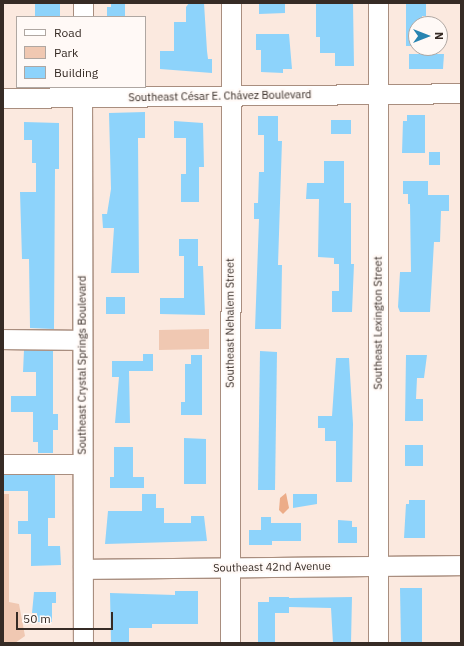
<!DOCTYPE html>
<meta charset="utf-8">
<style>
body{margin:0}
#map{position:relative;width:464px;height:646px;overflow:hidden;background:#fbe9df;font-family:"IBM Plex Sans",sans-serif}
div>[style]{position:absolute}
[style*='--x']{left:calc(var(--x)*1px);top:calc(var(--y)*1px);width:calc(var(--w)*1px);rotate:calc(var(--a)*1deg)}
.green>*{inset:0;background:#f0c8b2}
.water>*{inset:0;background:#ecac88}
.building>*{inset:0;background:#8dd3fb}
.roads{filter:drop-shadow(1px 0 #a98e7f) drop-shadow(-1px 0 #a98e7f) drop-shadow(0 1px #a98e7f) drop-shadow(0 -1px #a98e7f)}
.minor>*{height:19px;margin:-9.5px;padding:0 9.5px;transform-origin:9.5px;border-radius:9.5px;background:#fff}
span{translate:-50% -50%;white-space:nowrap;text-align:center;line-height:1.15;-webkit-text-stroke:4px #fff9f6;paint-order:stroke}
.street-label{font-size:11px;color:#362b25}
.frame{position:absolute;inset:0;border:4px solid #362b25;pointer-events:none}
.legend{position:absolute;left:16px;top:16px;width:130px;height:72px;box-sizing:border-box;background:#fff9f6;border:1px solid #afa7a2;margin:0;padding:5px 7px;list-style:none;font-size:12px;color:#362b25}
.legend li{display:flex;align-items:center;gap:8px;height:20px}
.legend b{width:20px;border:1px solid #afa7a2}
.north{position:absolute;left:408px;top:16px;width:40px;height:40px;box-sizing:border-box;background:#fff9f6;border:1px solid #afa7a2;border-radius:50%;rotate:90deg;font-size:11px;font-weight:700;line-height:16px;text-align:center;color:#362b25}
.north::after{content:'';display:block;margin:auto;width:14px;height:18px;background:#2884b1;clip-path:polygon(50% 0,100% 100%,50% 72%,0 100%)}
.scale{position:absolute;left:16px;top:612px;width:97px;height:18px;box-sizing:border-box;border:2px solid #362b25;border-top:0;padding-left:5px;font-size:12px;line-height:14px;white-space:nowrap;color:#362b25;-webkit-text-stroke:3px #fff9f6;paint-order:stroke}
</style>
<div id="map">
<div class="green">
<i style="clip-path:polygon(209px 329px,209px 349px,159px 350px,159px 330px)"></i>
<i style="clip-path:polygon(3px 494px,9px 494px,9px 602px,19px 604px,25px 636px,15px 643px,3px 643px)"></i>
</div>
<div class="water">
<i style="clip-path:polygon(286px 493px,289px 508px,283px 514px,279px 510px,280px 498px)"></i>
</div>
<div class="building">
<i style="clip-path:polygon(35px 3px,60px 3px,60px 17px,35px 17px)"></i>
<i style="clip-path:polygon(111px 3px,125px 3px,125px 17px,107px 17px,107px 7px,111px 7px)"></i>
<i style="clip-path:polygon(189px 3px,204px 3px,207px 51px,208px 59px,212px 59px,212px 73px,160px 69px,160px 51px,174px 51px,174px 22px,186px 22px,186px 7px)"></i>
<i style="clip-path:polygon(259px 3px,285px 3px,285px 13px,259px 14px)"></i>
<i style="clip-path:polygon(316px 3px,353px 3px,354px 66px,335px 66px,335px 53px,320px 53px,320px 37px,316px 37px)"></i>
<i style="clip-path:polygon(406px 3px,426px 3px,426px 16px,422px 16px,422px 24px,416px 24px,416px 46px,406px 46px)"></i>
<i style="clip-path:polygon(256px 34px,289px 34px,292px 69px,283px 69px,283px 73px,261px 72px,261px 50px,256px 50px)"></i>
<i style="clip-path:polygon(409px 54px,444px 54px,443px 69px,409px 69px)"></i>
<i style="clip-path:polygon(145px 112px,145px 138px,138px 138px,139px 273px,111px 273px,114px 228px,103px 228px,102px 214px,107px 214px,111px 189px,109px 113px)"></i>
<i style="clip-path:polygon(407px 115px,425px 115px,425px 153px,402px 153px,403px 121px,407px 121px)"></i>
<i style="clip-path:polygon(258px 116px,278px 116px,278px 141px,282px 141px,278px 265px,282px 265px,281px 329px,255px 329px,259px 219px,254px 219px,254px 203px,258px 203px,259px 172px,264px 172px,264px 135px,258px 135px)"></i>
<i style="clip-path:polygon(331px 120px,351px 120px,351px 134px,331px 134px)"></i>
<i style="clip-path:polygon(174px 121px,203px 123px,204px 167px,199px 167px,199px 202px,181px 202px,181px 174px,186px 174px,186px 138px,174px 138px)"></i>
<i style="clip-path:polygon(24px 122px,59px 123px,59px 169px,55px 169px,54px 329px,30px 328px,29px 259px,22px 259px,20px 192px,36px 192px,36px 163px,32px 163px,32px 140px,24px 140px)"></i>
<i style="clip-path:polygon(429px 152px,440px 152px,440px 165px,429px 165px)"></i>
<i style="clip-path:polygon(324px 161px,344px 161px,344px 203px,351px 203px,351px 264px,354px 264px,352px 312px,332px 312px,332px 291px,339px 291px,339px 264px,334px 264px,334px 258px,318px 257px,319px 199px,306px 199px,307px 183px,324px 183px)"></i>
<i style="clip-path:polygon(403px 181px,428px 181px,428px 195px,449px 195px,449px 211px,441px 211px,440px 242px,434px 242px,430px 312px,400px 312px,398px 307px,400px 272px,411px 272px,410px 204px,408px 204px,408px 194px,403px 194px)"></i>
<i style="clip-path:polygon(179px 239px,198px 239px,198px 266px,203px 266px,205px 315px,160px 314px,160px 298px,184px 298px,184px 256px,179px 256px)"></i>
<i style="clip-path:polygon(106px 297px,125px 297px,125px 314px,106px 314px)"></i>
<i style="clip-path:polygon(24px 350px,53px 351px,53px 414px,58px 414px,58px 430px,53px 430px,53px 453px,38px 453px,38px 442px,33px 442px,33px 412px,11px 412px,11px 396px,36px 396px,36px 372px,23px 372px)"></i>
<i style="clip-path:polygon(260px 351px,277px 352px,275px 490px,258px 490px)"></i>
<i style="clip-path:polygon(143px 354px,153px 354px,153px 371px,129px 371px,130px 423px,115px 423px,119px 377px,112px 377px,112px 361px,143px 361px)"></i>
<i style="clip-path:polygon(191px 355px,202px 355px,202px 415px,181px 415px,181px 402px,185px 402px,185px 364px,191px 364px)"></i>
<i style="clip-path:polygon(406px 355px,427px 355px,424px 378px,417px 378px,416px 399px,423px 399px,423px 421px,405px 421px)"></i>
<i style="clip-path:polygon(336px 358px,349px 358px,353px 424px,352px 482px,336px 482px,336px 441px,325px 441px,325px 428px,318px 428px,318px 416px,332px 416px)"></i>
<i style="clip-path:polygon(184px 438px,206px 439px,206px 484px,184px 484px)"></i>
<i style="clip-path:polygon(405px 445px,423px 445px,423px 466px,405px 466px)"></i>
<i style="clip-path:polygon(114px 447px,133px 447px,133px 477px,144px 477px,144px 488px,110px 488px,110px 477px,114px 477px)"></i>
<i style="clip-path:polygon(3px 475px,55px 475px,55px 518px,48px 518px,48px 546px,60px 546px,61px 565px,31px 566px,31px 534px,18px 534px,18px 521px,28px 521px,28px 491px,3px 491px)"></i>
<i style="clip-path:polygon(142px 494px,156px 494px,156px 508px,164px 508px,164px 523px,191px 523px,191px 516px,204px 516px,207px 541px,105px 544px,108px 511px,142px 511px)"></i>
<i style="clip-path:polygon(293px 494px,317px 494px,317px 504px,293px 508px)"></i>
<i style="clip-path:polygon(409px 500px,425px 500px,425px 538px,404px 538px,406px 504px,409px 504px)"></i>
<i style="clip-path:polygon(261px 517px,271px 517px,271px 523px,301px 523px,301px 541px,272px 541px,272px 545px,249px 545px,249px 530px,261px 530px)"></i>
<i style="clip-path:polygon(338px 520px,352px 521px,352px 527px,357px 527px,357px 543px,338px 543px)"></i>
<i style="clip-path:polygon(400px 588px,422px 588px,422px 643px,401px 643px)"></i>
<i style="clip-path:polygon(175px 591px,198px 591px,198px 624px,152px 624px,152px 628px,129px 628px,129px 643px,111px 643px,110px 593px,175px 595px)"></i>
<i style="clip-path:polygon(34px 592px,56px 592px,56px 603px,52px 603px,52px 622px,37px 622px,37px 613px,32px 613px)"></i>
<i style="clip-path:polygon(269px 597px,289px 597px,289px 613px,275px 613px,275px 643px,258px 643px,258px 602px,269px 602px)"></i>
<i style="clip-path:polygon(352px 597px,351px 643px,333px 643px,331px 608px,289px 607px,289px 598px)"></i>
</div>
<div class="roads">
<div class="minor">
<i style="--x:83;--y:17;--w:14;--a:-90"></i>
<i style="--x:82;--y:87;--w:556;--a:89.9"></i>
<i style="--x:3;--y:98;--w:458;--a:-0.6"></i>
<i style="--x:3;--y:339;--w:79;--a:0.7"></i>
<i style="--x:3;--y:464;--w:79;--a:0"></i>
<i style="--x:83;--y:569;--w:378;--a:-0.6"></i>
<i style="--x:230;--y:643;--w:640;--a:-89.91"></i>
<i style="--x:378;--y:643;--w:640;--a:-90"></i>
</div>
</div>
<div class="street-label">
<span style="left:220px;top:96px;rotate:-1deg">Southeast César E. Chávez Boulevard</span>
<span style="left:230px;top:323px;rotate:-90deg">Southeast Nehalem Street</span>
<span style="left:378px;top:323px;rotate:-90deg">Southeast Lexington Street</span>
<span style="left:82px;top:365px;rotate:-90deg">Southeast Crystal Springs Boulevard</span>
<span style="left:272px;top:567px;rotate:-1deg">Southeast 42nd Avenue</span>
</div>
<div class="frame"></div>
<ul class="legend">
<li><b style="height:5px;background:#fff"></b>Road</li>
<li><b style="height:11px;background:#f0c8b2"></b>Park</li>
<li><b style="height:11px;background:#8dd3fb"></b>Building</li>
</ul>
<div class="north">N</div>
<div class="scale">50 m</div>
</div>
